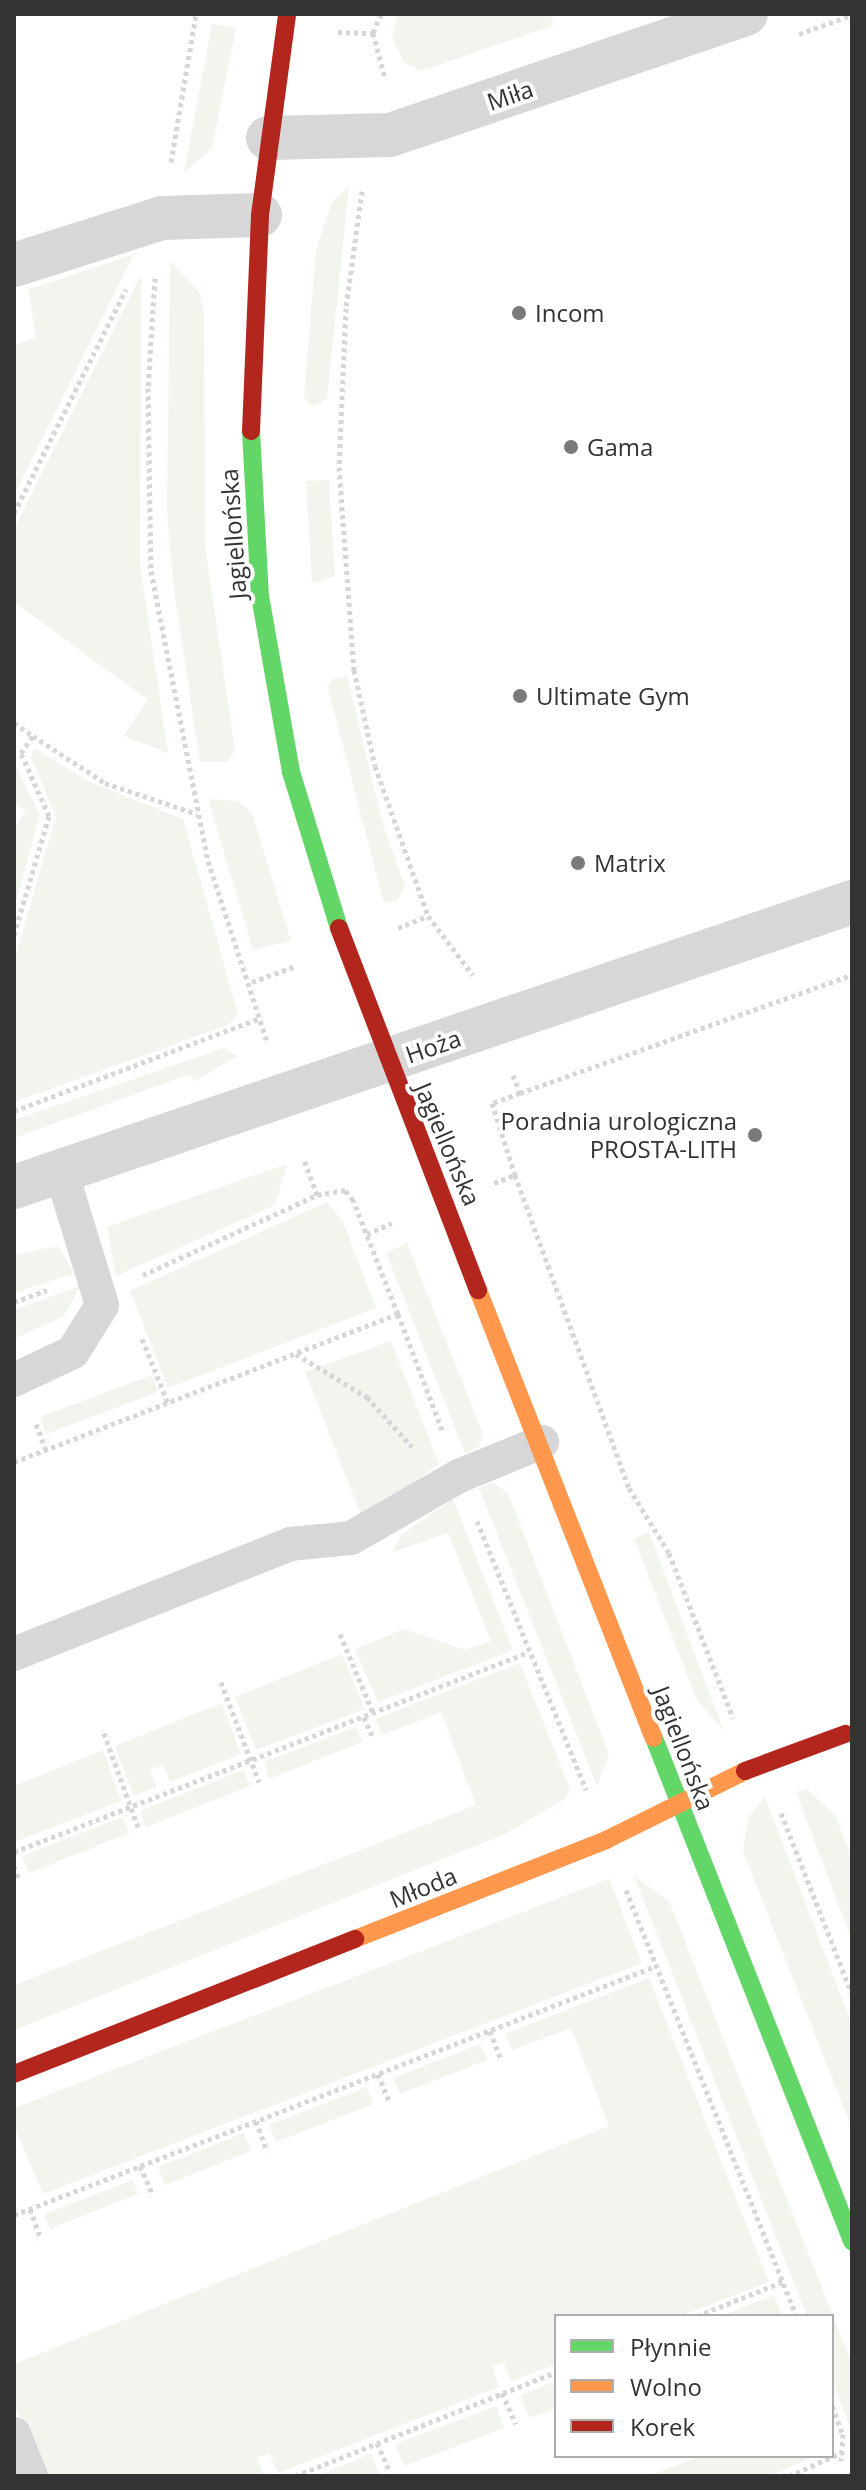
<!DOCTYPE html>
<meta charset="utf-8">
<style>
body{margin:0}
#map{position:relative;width:866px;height:2490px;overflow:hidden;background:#fff;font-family:"Open Sans",sans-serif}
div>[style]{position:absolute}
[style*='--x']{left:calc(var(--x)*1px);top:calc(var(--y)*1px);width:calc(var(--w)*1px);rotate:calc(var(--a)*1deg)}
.green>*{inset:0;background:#f1f5ed}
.path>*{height:5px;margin-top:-2.5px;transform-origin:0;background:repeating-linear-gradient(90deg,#d6d6d6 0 4px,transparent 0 8px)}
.lane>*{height:34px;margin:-17px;padding:0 17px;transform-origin:17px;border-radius:17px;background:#d7d7d7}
.street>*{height:44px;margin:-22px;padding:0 22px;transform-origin:22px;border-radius:22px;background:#d7d7d7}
.fast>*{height:18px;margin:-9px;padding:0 9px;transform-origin:9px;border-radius:9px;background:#63d668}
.slow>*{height:18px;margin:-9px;padding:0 9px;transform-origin:9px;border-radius:9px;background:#ff974d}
.jam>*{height:18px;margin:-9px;padding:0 9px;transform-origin:9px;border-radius:9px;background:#b3261e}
.dots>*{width:22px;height:22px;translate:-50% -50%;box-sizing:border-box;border:4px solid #fff;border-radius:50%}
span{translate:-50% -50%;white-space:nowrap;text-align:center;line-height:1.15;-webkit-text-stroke:8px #fff;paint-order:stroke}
.street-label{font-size:24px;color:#333}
.poi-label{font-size:24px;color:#333}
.left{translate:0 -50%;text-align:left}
.right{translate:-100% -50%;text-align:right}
.frame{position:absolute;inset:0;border:16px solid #333;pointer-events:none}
.legend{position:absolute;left:554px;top:2314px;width:280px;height:144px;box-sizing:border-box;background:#fff;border:2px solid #adadad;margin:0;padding:10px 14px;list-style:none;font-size:24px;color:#333}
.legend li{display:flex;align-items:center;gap:16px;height:40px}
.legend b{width:40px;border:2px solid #adadad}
</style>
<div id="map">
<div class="green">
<i style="clip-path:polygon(398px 14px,550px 14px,554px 25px,422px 71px,404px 63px,392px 37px)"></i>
<i style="clip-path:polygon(212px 24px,236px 28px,212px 148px,184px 173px)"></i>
<i style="clip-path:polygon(349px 186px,327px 398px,314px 407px,304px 398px,316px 250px,332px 202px)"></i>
<i style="clip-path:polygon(134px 254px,14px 495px,14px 345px,36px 337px,28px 290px)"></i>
<i style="clip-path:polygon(170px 261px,199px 291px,204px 313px,205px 545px,235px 751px,227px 762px,200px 762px,174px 591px,167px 511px)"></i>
<i style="clip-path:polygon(141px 275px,140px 564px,168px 753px,123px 736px,148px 700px,14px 602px,14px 529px)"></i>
<i style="clip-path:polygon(329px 480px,335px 576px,312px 583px,306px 481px)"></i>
<i style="clip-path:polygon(347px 676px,383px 825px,405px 886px,398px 900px,384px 903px,328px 689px,332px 679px)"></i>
<i style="clip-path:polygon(34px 748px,90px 782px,183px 819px,238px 1014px,228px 1025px,14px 1102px,14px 960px,56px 817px,31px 757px)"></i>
<i style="clip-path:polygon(14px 762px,40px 815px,14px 908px,14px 828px,26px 811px,14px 802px)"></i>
<i style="clip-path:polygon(208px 799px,238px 801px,252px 813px,291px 941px,253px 950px)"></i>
<i style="clip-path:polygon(224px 1048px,238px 1056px,194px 1081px,190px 1074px,14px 1138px,14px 1120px)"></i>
<i style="clip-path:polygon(287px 1164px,275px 1205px,116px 1276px,107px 1227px)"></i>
<i style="clip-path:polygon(327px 1202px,343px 1222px,376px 1308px,168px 1388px,130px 1291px)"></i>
<i style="clip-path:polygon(407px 1243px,483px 1434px,479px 1447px,465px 1453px,386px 1253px)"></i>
<i style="clip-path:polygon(58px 1246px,74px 1273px,14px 1293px,14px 1255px)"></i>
<i style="clip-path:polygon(80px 1286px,64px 1316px,14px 1339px,14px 1310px)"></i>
<i style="clip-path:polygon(391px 1341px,439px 1464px,363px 1520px,305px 1372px)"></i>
<i style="clip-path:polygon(152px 1375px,158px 1392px,46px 1434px,40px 1417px)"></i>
<i style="clip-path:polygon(492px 1482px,508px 1493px,609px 1754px,597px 1786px,479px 1488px)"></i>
<i style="clip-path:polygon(453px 1499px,513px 1650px,378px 1702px,355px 1649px,404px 1629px,465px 1650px,491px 1641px,448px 1533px,393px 1552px,401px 1535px)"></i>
<i style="clip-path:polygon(649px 1532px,724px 1732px,697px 1700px,634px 1539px)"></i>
<i style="clip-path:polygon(342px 1654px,365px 1709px,256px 1750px,235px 1697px)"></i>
<i style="clip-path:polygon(520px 1663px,570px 1789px,565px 1799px,503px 1835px,14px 2030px,14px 1985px,476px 1805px,441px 1712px,382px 1735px,375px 1719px)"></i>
<i style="clip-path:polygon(222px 1703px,241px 1754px,170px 1782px,164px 1765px,150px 1769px,157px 1787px,134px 1796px,115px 1746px)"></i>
<i style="clip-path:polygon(356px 1727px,362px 1742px,269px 1779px,264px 1762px)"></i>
<i style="clip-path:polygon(103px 1750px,121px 1801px,14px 1842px,14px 1786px)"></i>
<i style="clip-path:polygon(243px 1770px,250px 1786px,146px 1827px,140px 1811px)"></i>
<i style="clip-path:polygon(807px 1789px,835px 1815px,852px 1858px,852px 1941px,796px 1792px)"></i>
<i style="clip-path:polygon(765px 1797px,852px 2025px,852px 2129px,743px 1851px,748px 1818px)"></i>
<i style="clip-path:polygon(123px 1817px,129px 1833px,29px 1873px,22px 1856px)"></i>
<i style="clip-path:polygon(634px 1876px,669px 1901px,852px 2364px,852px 2432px,832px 2381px,832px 2316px,807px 2316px)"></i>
<i style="clip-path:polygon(609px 1879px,642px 1963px,43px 2194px,14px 2126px,14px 2108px)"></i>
<i style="clip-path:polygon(649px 1978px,769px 2282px,680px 2316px,556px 2316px,556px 2364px,511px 2381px,504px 2363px,492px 2366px,499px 2387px,278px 2473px,269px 2453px,257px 2458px,264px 2476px,44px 2476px,14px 2402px,14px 2364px,609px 2126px,571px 2028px,512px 2050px,505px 2034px)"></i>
<i style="clip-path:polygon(480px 2044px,487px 2060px,400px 2094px,393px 2078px)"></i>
<i style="clip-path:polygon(367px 2087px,373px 2104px,276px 2142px,269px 2125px)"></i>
<i style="clip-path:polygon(244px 2133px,251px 2151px,165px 2185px,158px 2167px)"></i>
<i style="clip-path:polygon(133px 2180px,138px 2194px,50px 2229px,44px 2214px)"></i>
<i style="clip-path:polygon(774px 2295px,782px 2316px,722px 2316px)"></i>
<i style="clip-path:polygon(556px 2381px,556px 2408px,529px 2418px,520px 2395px)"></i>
<i style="clip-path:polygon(496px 2406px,504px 2428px,404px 2466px,395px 2444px)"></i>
<i style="clip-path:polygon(371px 2454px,380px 2476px,316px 2476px)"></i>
<i style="clip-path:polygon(701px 2456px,815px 2456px,769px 2476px,649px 2476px)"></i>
</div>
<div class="path">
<i style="--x:381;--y:14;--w:21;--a:113"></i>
<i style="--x:373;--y:33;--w:47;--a:75.1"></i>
<i style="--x:338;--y:32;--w:35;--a:2"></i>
<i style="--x:799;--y:34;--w:56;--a:-19.7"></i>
<i style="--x:171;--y:162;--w:150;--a:-80.4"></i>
<i style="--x:362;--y:191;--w:118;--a:97.8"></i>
<i style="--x:346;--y:308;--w:159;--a:92.5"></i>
<i style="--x:339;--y:467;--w:204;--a:85.8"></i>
<i style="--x:354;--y:670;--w:98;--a:77.7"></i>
<i style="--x:375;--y:766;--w:159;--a:70.5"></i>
<i style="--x:428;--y:916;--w:74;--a:52.7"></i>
<i style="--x:155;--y:278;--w:110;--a:93.6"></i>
<i style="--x:148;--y:388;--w:183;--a:89.1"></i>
<i style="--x:151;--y:571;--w:296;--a:78.9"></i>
<i style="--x:208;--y:861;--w:189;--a:71.9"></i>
<i style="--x:14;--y:513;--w:250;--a:-63.4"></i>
<i style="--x:14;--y:723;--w:23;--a:34"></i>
<i style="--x:398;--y:928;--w:32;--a:-22"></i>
<i style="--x:14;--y:935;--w:124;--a:-73.6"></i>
<i style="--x:49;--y:816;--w:69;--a:-114"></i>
<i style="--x:21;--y:753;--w:21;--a:-55"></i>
<i style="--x:33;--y:736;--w:86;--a:33.1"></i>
<i style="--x:105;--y:783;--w:97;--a:18.6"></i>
<i style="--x:252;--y:982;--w:47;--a:-20"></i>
<i style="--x:513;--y:1075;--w:19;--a:69"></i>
<i style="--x:520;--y:1093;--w:30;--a:160"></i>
<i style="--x:492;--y:1103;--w:76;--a:72.3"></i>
<i style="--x:515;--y:1175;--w:333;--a:70"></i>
<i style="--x:629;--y:1488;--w:76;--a:58.4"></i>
<i style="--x:669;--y:1553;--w:177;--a:68.8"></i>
<i style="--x:520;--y:1093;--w:352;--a:-19.6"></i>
<i style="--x:14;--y:1111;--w:263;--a:-20.7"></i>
<i style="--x:494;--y:1183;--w:22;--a:-21"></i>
<i style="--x:367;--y:1234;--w:27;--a:-24"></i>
<i style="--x:143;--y:1275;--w:192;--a:-24.7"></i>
<i style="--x:14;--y:1302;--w:35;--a:-20"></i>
<i style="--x:398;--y:1314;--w:124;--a:69.2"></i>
<i style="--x:142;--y:1339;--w:69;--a:67.9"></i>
<i style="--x:296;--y:1354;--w:83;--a:31.2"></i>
<i style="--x:367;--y:1397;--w:67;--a:48"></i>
<i style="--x:36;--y:1424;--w:28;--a:69"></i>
<i style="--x:14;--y:1462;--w:412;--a:-21.1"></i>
<i style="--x:398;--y:1314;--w:123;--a:-111.5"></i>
<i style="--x:353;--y:1200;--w:13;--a:-129"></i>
<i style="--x:345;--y:1190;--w:28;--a:170"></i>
<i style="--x:317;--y:1195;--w:37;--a:-110"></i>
<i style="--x:477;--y:1521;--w:290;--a:67.9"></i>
<i style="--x:340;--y:1634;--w:86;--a:67.3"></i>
<i style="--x:221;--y:1682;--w:107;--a:69.2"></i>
<i style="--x:364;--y:1717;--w:23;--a:67"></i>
<i style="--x:104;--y:1733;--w:103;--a:70.2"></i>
<i style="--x:781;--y:1813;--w:194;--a:68.6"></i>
<i style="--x:14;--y:1852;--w:552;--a:-21.22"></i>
<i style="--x:14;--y:1866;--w:12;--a:70"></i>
<i style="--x:626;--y:1890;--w:459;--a:68.2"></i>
<i style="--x:490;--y:2031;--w:31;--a:69"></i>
<i style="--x:378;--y:2074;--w:31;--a:68"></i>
<i style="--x:256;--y:2121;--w:32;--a:70"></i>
<i style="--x:140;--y:2166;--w:32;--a:66"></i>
<i style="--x:30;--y:2209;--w:32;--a:70"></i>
<i style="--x:14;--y:2215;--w:689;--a:-21.2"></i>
<i style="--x:697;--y:2316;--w:92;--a:-21.8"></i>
<i style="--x:502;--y:2393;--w:34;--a:66"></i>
<i style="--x:832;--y:2406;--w:30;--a:69"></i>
<i style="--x:843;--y:2434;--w:27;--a:94"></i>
<i style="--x:377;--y:2443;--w:32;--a:66"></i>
<i style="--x:295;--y:2476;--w:281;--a:-21.7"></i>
<i style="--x:789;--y:2476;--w:57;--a:-23.9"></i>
</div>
<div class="lane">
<i style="--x:14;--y:1380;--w:65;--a:-25.4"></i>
<i style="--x:73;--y:1352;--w:55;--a:-58.3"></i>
<i style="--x:102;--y:1305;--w:140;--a:-107"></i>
<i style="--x:14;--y:1654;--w:297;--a:-21.7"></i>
<i style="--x:290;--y:1544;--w:61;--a:-5.6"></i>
<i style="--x:351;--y:1538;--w:125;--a:-29.9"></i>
<i style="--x:459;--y:1476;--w:90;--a:-22.3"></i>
<i style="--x:14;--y:2434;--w:45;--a:68"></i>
</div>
<div class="street">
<i style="--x:268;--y:138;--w:122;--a:-1.4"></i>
<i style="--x:390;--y:135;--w:376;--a:-18.8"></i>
<i style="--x:14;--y:265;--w:155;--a:-17.6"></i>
<i style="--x:162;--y:218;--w:98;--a:-1.8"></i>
<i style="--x:14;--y:1187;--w:885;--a:-18.78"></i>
</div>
<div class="fast">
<i style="--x:251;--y:431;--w:165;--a:86.9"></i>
<i style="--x:260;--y:596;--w:179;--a:80"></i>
<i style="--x:291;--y:772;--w:163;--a:72.9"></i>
<i style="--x:654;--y:1738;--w:541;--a:68.51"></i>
</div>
<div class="slow">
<i style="--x:478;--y:1290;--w:481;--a:68.6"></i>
<i style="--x:355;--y:1939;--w:270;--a:-21.5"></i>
<i style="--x:606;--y:1840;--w:155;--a:-26.4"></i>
</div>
<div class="jam">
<i style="--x:251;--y:431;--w:216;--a:-87.6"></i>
<i style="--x:260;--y:215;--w:203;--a:-82.3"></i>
<i style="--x:339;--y:928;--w:388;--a:69"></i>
<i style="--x:745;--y:1771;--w:107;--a:-20.3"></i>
<i style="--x:14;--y:2074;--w:367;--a:-21.6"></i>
</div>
<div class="dots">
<i style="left:519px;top:313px;background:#7a7a7a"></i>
<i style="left:571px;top:447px;background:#7a7a7a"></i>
<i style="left:520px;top:696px;background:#7a7a7a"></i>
<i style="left:578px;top:863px;background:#7a7a7a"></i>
<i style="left:755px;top:1135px;background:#7a7a7a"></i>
</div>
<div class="street-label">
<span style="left:510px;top:95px;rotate:-19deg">Miła</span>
<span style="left:233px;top:534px;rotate:-94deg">Jagiellońska</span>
<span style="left:433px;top:1046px;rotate:-19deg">Hoża</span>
<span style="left:448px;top:1144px;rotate:67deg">Jagiellońska</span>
<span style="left:684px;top:1748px;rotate:69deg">Jagiellońska</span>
<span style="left:423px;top:1887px;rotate:-22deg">Młoda</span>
</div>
<div class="poi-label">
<span class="left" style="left:535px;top:313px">Incom</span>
<span class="left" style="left:587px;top:447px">Gama</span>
<span class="left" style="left:536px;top:696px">Ultimate Gym</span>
<span class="left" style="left:594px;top:863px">Matrix</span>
<span class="right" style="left:737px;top:1135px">Poradnia urologiczna<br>PROSTA-LITH</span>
</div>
<div class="frame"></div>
<ul class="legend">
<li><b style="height:10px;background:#63d668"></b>Płynnie</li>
<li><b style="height:10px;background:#ff974d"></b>Wolno</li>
<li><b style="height:10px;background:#b3261e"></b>Korek</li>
</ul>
</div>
